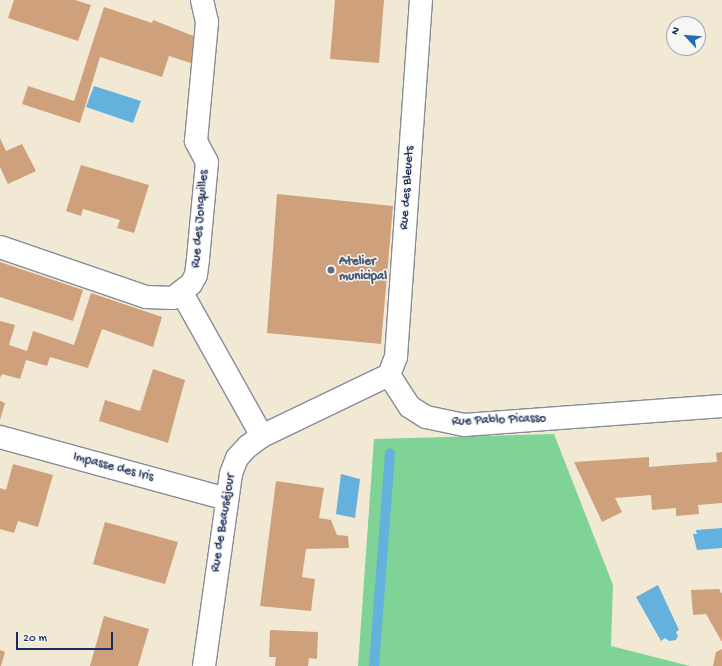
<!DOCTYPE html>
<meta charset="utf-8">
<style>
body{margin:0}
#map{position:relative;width:722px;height:666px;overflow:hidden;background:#f2e9d4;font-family:"Gochi Hand",sans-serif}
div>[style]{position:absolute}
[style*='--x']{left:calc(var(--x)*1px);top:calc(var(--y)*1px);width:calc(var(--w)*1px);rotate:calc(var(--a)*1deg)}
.green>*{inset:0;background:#7fd396}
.water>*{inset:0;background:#65b1de}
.stream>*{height:10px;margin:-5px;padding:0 5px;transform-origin:5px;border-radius:5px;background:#65b1de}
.building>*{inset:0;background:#cea07b}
.roads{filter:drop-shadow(1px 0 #868c99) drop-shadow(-1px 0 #868c99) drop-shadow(0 1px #868c99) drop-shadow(0 -1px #868c99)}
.minor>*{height:22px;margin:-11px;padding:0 11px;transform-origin:11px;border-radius:11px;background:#fff}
.dots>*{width:11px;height:11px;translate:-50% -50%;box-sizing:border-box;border:2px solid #f6f6f2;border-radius:50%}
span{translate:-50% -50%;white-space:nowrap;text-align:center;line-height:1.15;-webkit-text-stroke:3px #f6f6f2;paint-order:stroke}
.street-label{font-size:13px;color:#1b2f5e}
.service-label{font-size:13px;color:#4e5e75;font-weight:700}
.left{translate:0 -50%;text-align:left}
.north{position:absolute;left:666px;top:16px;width:40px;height:40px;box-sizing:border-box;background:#f6f6f2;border:1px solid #9ea6b7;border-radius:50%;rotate:296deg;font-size:11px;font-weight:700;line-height:16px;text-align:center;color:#1b2f5e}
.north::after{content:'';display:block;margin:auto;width:14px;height:18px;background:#1f6fb2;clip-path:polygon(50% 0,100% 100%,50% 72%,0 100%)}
.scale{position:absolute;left:16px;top:632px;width:97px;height:18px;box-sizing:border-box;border:2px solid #1b2f5e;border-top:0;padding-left:5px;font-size:12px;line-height:14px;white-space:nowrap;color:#1b2f5e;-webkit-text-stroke:3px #f6f6f2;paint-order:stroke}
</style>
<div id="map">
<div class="green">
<i style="clip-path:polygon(554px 434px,613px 585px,611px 646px,690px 666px,358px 666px,374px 439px)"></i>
</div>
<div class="water">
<i style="clip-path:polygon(94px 86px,141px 101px,133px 123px,86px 107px)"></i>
<i style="clip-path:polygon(341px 474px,360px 479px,355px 518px,336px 514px)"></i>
<i style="clip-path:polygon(722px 528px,722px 548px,697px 550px,693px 534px,697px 534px,696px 530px)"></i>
<i style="clip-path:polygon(658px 585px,679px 630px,676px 632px,678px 636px,676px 640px,669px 641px,665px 638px,661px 641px,636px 597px)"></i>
</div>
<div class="stream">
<i style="--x:374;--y:666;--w:213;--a:-85.7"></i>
</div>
<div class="building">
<i style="clip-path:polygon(14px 0,75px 0,91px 5px,78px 41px,8px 18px)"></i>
<i style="clip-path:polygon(335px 0,384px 0,379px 63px,330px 59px)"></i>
<i style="clip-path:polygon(104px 7px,152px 23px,153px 20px,196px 37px,194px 64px,169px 56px,162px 77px,100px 57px,80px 123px,22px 104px,28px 86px,74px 101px)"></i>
<i style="clip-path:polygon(0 138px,6px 151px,22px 144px,36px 171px,8px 184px,0 167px)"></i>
<i style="clip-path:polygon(81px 165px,149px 185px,134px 233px,117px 228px,120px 220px,83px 209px,81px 216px,66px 211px)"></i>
<i style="clip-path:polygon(277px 194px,393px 206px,381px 344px,267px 333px)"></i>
<i style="clip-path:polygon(0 262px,83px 290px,73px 321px,0 297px)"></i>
<i style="clip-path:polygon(91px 293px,162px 317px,153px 347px,102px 329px,88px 368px,50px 357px,47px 366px,26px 360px,20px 379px,2px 374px,0 378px,0 321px,15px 325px,9px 345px,27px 351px,33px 331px,74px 345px)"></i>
<i style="clip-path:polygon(153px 369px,185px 380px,168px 443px,99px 421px,105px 400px,140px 411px)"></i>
<i style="clip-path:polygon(0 401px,5px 403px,0 420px)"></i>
<i style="clip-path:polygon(722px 452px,722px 503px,698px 505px,699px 514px,676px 516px,676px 508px,652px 510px,651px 495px,615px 498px,622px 512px,602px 522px,574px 462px,649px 457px,649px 467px,673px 465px,717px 462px,716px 453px)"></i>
<i style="clip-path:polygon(13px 464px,53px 475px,38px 527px,18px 521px,14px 533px,0 529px,0 488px,6px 490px)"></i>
<i style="clip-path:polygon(276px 481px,324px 488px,319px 518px,331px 520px,337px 535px,348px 536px,349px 548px,306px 549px,302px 577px,315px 579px,311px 611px,260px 606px)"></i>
<i style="clip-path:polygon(105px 522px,178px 542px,165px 584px,93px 564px)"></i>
<i style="clip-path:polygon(719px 589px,722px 594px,722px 642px,706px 614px,693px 615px,691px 590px)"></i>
<i style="clip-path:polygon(104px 616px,149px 629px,138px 666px,90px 666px)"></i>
<i style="clip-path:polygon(270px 630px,318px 632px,317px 659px,309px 658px,308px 666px,275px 666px,276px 657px,269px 657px)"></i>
<i style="clip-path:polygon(722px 649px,722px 666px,713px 666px,716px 652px)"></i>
<i style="clip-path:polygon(0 650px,5px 652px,1px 666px,0 666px)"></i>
</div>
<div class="roads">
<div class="minor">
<i style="--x:0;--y:247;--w:154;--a:18.9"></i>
<i style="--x:146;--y:297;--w:27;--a:2"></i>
<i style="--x:173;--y:298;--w:23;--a:-38"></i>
<i style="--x:191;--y:284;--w:10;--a:-61"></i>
<i style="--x:196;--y:275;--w:16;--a:-83"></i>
<i style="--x:198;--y:259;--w:97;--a:-84.7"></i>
<i style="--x:207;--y:162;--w:24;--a:-118"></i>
<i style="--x:196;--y:141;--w:120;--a:-84.7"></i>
<i style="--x:207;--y:22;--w:23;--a:-103"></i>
<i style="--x:182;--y:293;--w:164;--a:60.8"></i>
<i style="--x:262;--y:436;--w:17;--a:144"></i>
<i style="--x:248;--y:446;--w:16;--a:133"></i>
<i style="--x:237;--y:458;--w:17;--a:111"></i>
<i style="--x:231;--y:474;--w:194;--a:98"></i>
<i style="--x:389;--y:375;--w:19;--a:-69"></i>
<i style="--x:396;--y:357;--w:358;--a:-86"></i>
<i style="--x:389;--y:375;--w:38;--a:57"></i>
<i style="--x:410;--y:407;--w:19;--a:32"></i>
<i style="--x:426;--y:417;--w:39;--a:12"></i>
<i style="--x:464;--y:425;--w:259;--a:-4.2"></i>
<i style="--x:262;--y:436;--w:141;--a:-25.7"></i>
<i style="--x:0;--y:437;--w:234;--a:15.3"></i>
</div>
</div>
<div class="dots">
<i style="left:331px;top:270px;background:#5c6f8a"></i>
</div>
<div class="street-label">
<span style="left:408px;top:188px;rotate:-86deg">Rue des Bleuets</span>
<span style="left:201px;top:219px;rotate:-85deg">Rue des Jonquilles</span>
<span style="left:499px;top:421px;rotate:-2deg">Rue Pablo Picasso</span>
<span style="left:113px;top:468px;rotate:15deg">Impasse des Iris</span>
<span style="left:224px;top:523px;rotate:-81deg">Rue de Beauséjour</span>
</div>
<div class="service-label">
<span class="left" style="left:339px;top:270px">Atelier<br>municipal</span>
</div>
<div class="north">N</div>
<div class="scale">20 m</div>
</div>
